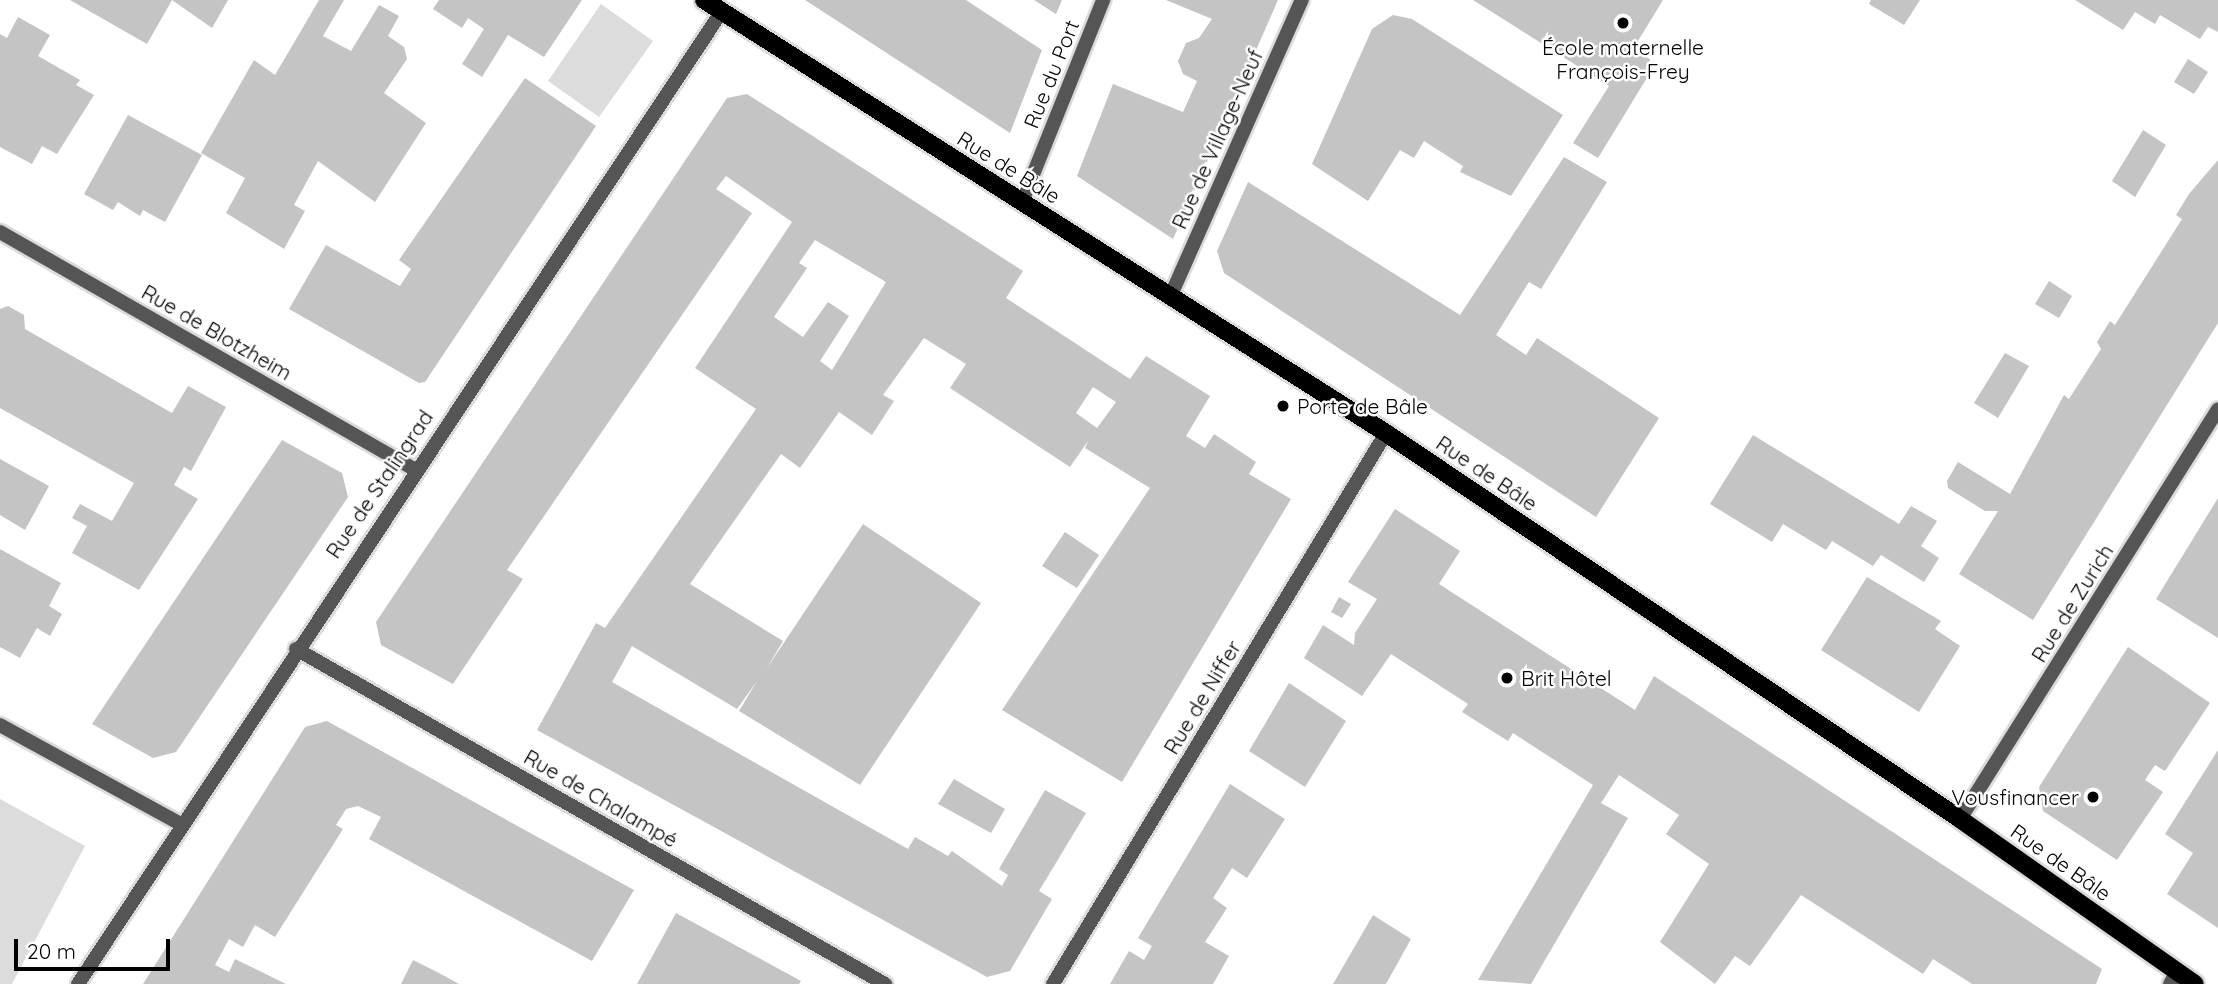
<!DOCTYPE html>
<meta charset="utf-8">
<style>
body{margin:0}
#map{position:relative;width:2218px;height:984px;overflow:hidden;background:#fff;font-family:Quicksand,sans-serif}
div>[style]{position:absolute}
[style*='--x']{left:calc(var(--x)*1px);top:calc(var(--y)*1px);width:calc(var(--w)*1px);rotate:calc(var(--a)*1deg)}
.green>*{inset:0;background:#dcdcdc}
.building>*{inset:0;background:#c4c4c4}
.roads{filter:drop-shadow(2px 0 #dbdbdb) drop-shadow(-2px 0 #dbdbdb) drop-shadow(0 2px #dbdbdb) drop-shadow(0 -2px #dbdbdb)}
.street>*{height:14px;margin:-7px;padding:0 7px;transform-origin:7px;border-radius:7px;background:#555}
.primary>*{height:18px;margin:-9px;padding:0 9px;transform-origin:9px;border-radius:9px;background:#000}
.dots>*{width:19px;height:19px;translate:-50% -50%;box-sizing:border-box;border:4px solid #fff;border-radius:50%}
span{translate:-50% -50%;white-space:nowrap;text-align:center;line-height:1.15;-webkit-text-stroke:5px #fff;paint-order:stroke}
.poi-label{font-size:21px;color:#000}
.left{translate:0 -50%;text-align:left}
.right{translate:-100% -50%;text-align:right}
.street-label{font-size:21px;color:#000}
.scale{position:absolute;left:14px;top:939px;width:156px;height:32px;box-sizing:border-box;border:4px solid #000;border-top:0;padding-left:9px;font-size:21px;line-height:24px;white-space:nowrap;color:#000;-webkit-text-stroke:5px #fff;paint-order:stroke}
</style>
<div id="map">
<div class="green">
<i style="clip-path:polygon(601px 4px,653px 41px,599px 117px,548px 81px)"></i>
<i style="clip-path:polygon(0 799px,85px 846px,12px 984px,0 984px)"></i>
</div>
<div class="building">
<i style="clip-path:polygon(70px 0,172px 0,147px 44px)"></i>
<i style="clip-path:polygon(172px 0,228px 0,212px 28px)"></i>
<i style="clip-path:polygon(319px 0,344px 0,323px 36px,351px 51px,379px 5px,399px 16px,388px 36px,404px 47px,407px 59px,384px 93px,426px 123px,375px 202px,318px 161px,294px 205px,305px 211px,284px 249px,226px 213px,245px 178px,201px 153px,254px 60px,275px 75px)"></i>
<i style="clip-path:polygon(439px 0,582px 0,544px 57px,508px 35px,482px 77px,462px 64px,484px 29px,468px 18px,462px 28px,433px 9px)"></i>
<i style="clip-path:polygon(805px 0,966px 0,1042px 50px,1010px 133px)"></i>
<i style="clip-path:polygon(1034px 0,1062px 0,1056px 14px)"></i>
<i style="clip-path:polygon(1166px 0,1278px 0,1173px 239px,1077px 176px,1113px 84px,1183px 112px,1197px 81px,1183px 74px,1178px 61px,1186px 43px,1199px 38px,1212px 19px)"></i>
<i style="clip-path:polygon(1473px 0,1663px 0,1633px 49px,1656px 63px,1598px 158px,1573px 143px,1609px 86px)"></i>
<i style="clip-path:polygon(1871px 0,1920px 0,1904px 25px,1869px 4px)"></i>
<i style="clip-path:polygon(2075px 0,2218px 0,2218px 32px,2208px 27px,2200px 39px,2160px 15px,2155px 24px,2135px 12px,2123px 30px)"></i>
<i style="clip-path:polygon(1393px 15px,1412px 19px,1563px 115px,1511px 196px,1460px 172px,1463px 166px,1424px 141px,1414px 158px,1400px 150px,1368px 201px,1312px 164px,1372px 29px)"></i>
<i style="clip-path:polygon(18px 17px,50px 35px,38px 56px,80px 80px,76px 85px,94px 95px,57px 154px,42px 146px,32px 164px,0 147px,0 34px,7px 38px)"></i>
<i style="clip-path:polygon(2188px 59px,2208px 72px,2194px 94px,2174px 82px)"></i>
<i style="clip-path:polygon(525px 78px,596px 126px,425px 382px,419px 383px,289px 309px,326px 245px,400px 286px,411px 269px,399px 260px)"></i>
<i style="clip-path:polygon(evenodd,747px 94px,1023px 271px,1006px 298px,1130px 379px,1146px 356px,1210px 396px,1186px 436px,1205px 448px,1214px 434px,1256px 462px,1249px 474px,1291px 499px,1122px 782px,1002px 710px,1150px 488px,1085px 448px,1088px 441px,1070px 467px,950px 388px,966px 364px,924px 338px,883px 395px,894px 401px,872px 435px,839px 412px,800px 468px,781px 454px,690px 584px,783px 641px,767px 668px,863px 524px,981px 603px,860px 785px,739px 711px,757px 681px,737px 709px,632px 646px,612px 682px,908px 849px,915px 837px,948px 856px,952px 851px,1002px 886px,1008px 875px,999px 869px,1045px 790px,1086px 813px,1039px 891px,1052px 899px,1010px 971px,987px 977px,537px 730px,596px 623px,605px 628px,756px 409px,695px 368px,792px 222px,726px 176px,716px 189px,752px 213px,507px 570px,523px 579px,453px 684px,381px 645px,376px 622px,727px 98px,747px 94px,815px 240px,886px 282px,832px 370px,820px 361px,849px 316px,828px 302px,803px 337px,774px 317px,807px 268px,799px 263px,815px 240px,747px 94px,1093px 387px,1116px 402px,1097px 428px,1076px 413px,1093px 387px)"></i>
<i style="clip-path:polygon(128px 115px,202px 155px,165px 222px,143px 210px,140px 216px,118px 202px,113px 210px,84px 194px)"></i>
<i style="clip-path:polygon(2143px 130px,2166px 145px,2135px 197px,2112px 181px)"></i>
<i style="clip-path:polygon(1564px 157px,1607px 182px,1541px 289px,1529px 282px,1496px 335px,1526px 355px,1537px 338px,1659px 418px,1596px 517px,1224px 273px,1217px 251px,1248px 182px,1460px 315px)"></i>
<i style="clip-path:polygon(2218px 160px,2218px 323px,2033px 620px,1959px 574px,1998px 511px,1985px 511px,1948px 488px,1947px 481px,1958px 462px,2010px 494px,2064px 395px,2069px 399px,2101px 349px,2097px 342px,2110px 321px,2115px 325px,2182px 219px,2176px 215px,2189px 194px)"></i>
<i style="clip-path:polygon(2049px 281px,2072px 296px,2059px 318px,2035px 304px)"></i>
<i style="clip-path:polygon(8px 306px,24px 315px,25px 329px,172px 413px,188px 386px,226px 407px,191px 471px,184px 467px,174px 485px,198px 499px,139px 590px,72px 553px,87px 526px,72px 518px,80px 504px,112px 521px,134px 483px,0 408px,0 309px)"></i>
<i style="clip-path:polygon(2005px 353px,2029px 366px,1998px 418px,1974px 403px)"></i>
<i style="clip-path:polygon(1753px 435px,1899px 524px,1911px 506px,1937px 521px,1921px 546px,1939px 558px,1924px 582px,1881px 555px,1873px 566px,1832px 541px,1826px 550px,1783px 524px,1772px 542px,1710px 504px)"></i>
<i style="clip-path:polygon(282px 440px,342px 473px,348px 497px,176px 752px,153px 758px,92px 724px)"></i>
<i style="clip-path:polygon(0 459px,49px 486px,25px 530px,0 515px)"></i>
<i style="clip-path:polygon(2218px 498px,2218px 638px,2156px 599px)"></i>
<i style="clip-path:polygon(1395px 509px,1460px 551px,1439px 584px,1635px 710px,1654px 676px,2102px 969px,2096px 984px,1972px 984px,1933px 959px,1923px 974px,1801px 895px,1750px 966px,1735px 956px,1715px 984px,1660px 942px,1709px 864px,1666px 834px,1679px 815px,1619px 775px,1601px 803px,1628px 818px,1531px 984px,1478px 980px,1593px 785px,1513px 733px,1508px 741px,1462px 712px,1468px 704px,1391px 654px,1362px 696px,1304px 658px,1323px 625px,1354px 645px,1355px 633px,1377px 599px,1348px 582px)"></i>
<i style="clip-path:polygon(1065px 532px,1099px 555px,1077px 588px,1042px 566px)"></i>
<i style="clip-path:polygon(0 549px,61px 583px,49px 606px,62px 614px,50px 636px,37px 628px,20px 658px,0 647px)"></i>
<i style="clip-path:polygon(1867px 577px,1941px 621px,1935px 629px,1960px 646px,1919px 712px,1821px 650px)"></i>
<i style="clip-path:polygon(1339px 597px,1351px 604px,1342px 618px,1331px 612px)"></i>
<i style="clip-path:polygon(2128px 647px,2210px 703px,2165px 771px,2155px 765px,2145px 780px,2163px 792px,2117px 860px,2043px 811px,2039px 787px)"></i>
<i style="clip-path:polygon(1289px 683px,1346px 721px,1305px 787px,1249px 751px)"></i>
<i style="clip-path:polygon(327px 721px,634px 890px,592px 961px,369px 839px,381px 817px,358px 806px,346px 809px,336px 825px,343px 829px,275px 937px,255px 925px,243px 947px,229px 939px,215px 965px,229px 972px,235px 959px,286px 984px,143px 984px,305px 727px)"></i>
<i style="clip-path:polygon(2218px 750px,2218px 928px,2167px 894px,2193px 853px,2165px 834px)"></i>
<i style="clip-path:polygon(954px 779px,1005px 809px,991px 833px,938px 804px)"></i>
<i style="clip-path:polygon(1230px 784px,1285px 819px,1247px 878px,1232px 868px,1213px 898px,1227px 908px,1205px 942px,1229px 956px,1213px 984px,1110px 984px,1129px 951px,1144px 960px,1152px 946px,1138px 938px)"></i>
<i style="clip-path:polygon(676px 913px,801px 981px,799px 984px,637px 984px)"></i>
<i style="clip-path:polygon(1373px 915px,1411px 939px,1386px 984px,1333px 984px)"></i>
<i style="clip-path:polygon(413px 960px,439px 973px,459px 984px,401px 984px)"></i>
</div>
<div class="roads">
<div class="street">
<i style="--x:1022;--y:202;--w:218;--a:-68.1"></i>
<i style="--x:0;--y:232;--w:477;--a:29.8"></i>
<i style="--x:1171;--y:295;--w:323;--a:-66.1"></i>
<i style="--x:296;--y:649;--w:678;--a:29.63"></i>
<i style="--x:0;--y:725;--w:206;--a:28.7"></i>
<i style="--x:1960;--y:819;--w:484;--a:-57.8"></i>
<i style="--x:78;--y:984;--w:1167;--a:-56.5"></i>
<i style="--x:1053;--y:984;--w:644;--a:-58.85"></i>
<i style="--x:2170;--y:984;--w:15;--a:-62"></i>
</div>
<div class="primary">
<i style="--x:704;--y:0;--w:808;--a:32.41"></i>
<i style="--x:1386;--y:433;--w:692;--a:33.92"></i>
<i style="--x:1960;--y:819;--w:287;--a:35.1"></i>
</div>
</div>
<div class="dots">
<i style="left:1623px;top:23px;background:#000"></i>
<i style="left:1283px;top:406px;background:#000"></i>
<i style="left:1507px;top:678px;background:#000"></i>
<i style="left:2093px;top:797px;background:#000"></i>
</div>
<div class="poi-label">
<span style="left:1623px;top:59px">École maternelle<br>François-Frey</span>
<span class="left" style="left:1297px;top:406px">Porte de Bâle</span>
<span class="left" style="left:1521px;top:678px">Brit Hôtel</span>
<span class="right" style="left:2079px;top:797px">Vousfinancer</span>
</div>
<div class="street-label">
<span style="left:1051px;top:74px;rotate:-68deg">Rue du Port</span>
<span style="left:1217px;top:139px;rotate:-66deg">Rue de Village-Neuf</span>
<span style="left:1009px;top:167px;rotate:32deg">Rue de Bâle</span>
<span style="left:217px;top:332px;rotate:30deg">Rue de Blotzheim</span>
<span style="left:1487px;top:473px;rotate:34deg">Rue de Bâle</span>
<span style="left:379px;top:484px;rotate:-56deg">Rue de Stalingrad</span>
<span style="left:2072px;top:603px;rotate:-58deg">Rue de Zurich</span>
<span style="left:1202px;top:697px;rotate:-59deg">Rue de Niffer</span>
<span style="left:601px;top:798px;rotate:30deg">Rue de Chalampé</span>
<span style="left:2061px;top:862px;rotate:35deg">Rue de Bâle</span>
</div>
<div class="scale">20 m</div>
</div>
